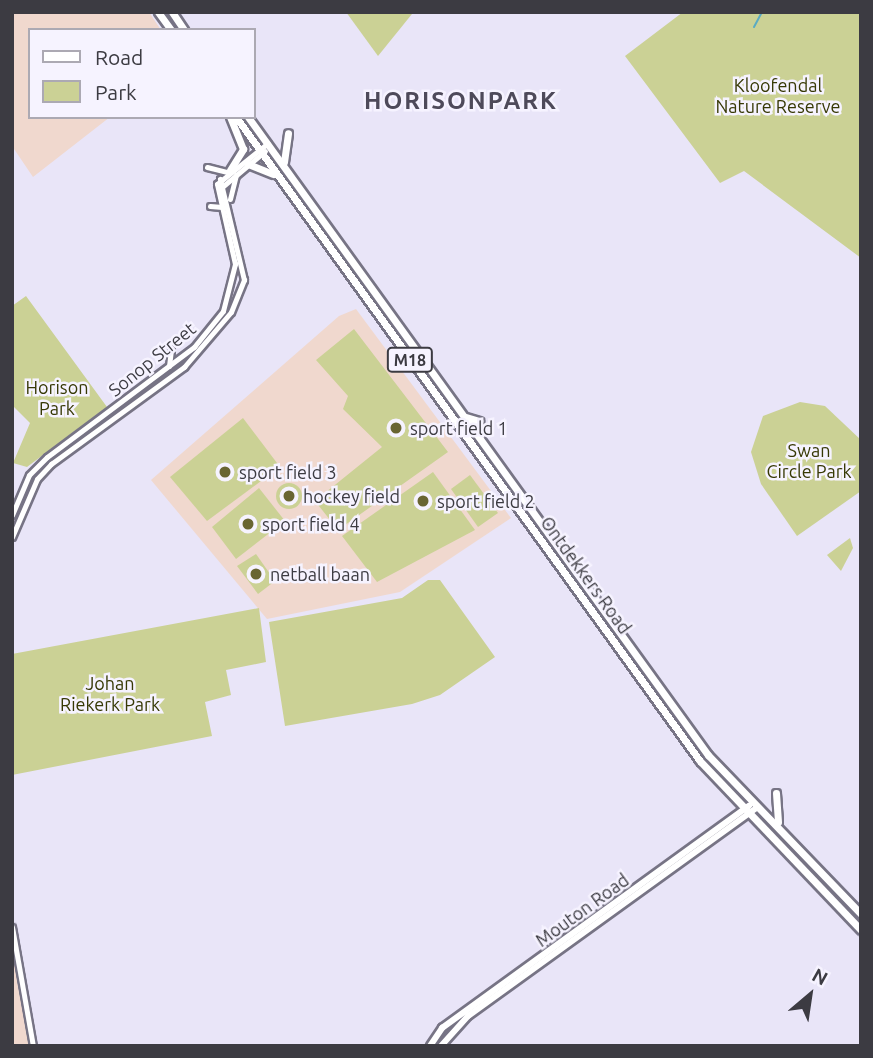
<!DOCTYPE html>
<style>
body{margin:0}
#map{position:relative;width:873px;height:1058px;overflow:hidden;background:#e9e5f8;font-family:Ubuntu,sans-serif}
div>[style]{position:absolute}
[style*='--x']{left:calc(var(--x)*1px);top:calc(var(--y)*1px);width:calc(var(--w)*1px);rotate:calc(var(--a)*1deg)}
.education>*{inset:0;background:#f0d8ce}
.green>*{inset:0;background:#cbd195}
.round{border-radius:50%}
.stream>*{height:2px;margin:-1px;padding:0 1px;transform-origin:1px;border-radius:1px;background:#5aabc3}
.roads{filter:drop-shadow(2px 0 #777485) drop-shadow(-2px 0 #777485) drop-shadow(0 2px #777485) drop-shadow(0 -2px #777485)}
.tertiary>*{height:5px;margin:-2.5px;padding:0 2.5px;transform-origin:2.5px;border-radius:2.5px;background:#fff}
.secondary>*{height:6px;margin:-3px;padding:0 3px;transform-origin:3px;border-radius:3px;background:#fff}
.primary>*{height:7px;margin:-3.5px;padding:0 3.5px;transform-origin:3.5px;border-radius:3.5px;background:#fff}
.dots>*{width:19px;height:19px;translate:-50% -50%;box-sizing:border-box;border:4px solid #f6f3ff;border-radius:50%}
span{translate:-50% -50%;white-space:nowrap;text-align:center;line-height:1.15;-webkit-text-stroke:5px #f6f3ff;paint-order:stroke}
.shield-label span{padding:2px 5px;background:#f6f3ff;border:2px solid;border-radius:5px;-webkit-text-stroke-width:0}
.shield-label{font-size:16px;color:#3c3b42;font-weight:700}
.park-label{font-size:18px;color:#373905}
.street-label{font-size:18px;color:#3c3b42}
.poi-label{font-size:18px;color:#3c3b42}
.left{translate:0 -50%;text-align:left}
.district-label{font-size:24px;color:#4e4a5a;font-weight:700;letter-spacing:2px}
.frame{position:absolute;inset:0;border:14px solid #3c3b42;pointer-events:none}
.legend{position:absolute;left:28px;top:28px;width:228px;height:91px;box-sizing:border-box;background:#f6f3ff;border:2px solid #aca9b3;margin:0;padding:9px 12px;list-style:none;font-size:21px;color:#3c3b42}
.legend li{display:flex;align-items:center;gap:14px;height:35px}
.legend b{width:35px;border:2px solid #aca9b3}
.north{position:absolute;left:775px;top:960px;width:70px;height:70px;-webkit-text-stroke:5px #f6f3ff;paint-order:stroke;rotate:29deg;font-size:19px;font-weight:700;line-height:28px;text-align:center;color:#3c3b42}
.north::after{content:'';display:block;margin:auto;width:24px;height:32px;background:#3c3b42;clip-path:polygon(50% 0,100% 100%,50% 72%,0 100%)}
</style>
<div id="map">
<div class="education">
<i style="clip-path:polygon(12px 12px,149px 12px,161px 30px,30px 30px,30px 117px,110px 117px,33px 177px,12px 146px)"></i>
<i style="clip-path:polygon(356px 309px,511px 518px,400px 592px,267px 619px,151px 480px,339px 316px)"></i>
<i style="clip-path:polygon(12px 947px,30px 1046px,12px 1046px)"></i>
</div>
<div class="green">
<i style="clip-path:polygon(346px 12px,412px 12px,412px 14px,378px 56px)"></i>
<i style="clip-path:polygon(683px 12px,861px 12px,861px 258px,744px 171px,720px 183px,625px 56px)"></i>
<i style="clip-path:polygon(26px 296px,107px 407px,27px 467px,13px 463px,30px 423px,12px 405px,12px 306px)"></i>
<i style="clip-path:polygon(354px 329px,448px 452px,338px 530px,315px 501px,382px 447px,343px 409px,348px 396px,316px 360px)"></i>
<i style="clip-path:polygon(800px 402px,825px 406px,861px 440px,861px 491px,797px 536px,761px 484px,751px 452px,763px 416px)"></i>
<i style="clip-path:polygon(243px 418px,280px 467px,207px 521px,170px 477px)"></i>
<i style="clip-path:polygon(433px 472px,475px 530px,377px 582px,342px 536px)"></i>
<i style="clip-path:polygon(470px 475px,498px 513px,478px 527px,451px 489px)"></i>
<i class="round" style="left:276px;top:483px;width:26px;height:26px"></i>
<i style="clip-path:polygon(259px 488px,285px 521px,236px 559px,212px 527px)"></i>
<i style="clip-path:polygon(850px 538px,853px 548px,841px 571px,827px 555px)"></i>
<i style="clip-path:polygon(256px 554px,275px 581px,258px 594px,237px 566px)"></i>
<i style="clip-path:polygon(428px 580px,440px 580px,495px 657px,440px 695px,412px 704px,285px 726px,269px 622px,402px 598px)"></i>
<i style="clip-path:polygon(259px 608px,266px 662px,226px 670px,231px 695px,205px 702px,212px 736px,12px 775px,12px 654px)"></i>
</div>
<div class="stream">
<i style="--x:754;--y:27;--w:17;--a:-62"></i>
</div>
<div class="roads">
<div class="tertiary">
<i style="--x:207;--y:167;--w:21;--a:14"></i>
<i style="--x:222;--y:187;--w:56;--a:-39.9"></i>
<i style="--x:230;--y:199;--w:25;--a:-76"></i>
<i style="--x:210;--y:206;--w:12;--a:5"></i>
<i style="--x:169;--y:366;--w:17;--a:-83"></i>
<i style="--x:12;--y:515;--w:43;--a:-67"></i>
<i style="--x:29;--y:475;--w:25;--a:-45"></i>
<i style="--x:47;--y:457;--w:184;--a:-36.8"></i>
<i style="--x:194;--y:347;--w:46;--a:-51.1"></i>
<i style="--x:223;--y:311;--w:49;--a:-75.7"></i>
<i style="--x:235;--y:264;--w:82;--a:-102.7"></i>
<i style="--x:217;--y:184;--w:65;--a:-38.8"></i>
<i style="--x:12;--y:537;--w:63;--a:-66.7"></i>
<i style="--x:37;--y:479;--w:21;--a:-47"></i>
<i style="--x:51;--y:464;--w:165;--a:-36.1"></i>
<i style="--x:184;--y:367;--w:72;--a:-49.5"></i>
<i style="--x:231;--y:312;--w:35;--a:-68"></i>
<i style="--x:244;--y:280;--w:104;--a:-103.4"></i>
<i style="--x:12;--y:927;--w:121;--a:80"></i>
</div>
<div class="secondary">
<i style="--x:430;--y:1046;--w:22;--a:-56"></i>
<i style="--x:442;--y:1028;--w:379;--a:-35.9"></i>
<i style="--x:441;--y:1046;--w:40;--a:-48"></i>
<i style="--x:468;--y:1016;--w:357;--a:-35.8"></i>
</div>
<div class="primary">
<i style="--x:158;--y:12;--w:22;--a:54"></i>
<i style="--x:172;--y:12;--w:22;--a:56"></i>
<i style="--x:236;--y:117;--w:794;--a:54.23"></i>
<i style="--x:700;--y:761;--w:233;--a:46.4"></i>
<i style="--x:248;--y:117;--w:787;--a:54.21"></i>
<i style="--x:708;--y:755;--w:221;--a:46.1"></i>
<i style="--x:284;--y:162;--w:29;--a:-82"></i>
<i style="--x:248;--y:164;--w:27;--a:22"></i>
<i style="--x:230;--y:170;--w:25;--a:-58"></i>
<i style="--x:243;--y:149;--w:35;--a:-112"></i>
<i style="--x:466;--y:417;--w:14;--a:17"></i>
<i style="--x:776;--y:793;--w:29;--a:86"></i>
</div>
</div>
<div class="dots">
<i style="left:396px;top:428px;background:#696532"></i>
<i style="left:225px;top:472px;background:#696532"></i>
<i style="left:289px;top:496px;background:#696532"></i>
<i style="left:423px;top:501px;background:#696532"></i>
<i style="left:248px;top:524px;background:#696532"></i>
<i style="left:256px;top:574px;background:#696532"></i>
</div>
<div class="shield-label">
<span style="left:410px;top:360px">M18</span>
</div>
<div class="park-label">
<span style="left:778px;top:96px">Kloofendal<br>Nature Reserve</span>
<span style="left:57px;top:398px">Horison<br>Park</span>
<span style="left:809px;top:461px">Swan<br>Circle Park</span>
<span style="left:110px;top:694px">Johan<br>Riekerk Park</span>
</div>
<div class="street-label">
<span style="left:152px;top:359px;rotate:-39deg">Sonop Street</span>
<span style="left:586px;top:575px;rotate:54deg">Ontdekkers Road</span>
<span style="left:582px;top:910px;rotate:-36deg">Mouton Road</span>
</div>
<div class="poi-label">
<span class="left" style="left:410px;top:428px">sport field 1</span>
<span class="left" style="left:239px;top:472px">sport field 3</span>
<span class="left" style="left:303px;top:496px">hockey field</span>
<span class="left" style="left:437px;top:501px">sport field 2</span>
<span class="left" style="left:262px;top:524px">sport field 4</span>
<span class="left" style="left:270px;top:574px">netball baan</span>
</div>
<div class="district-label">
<span style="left:461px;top:101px">HORISONPARK</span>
</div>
<div class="frame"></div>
<ul class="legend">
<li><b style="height:9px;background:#fff"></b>Road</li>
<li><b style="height:19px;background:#cbd195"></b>Park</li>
</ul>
<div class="north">N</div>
</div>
